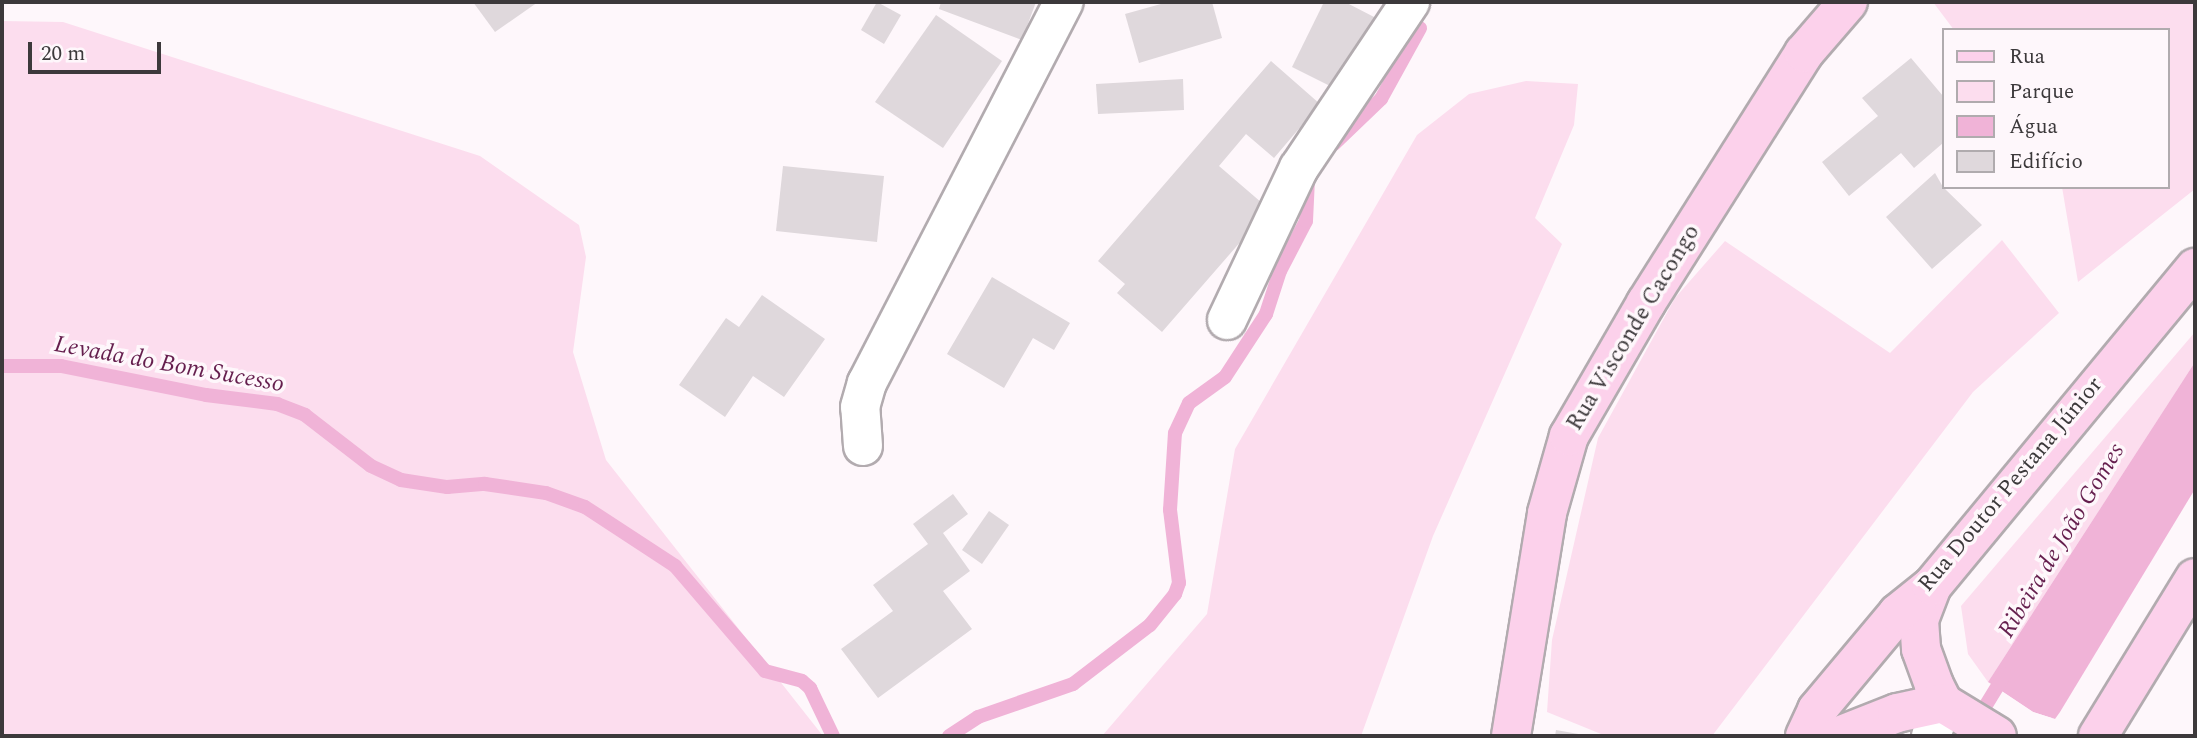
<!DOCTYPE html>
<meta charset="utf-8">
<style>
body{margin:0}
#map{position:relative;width:2197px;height:738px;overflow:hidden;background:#fef7fb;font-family:Spectral,serif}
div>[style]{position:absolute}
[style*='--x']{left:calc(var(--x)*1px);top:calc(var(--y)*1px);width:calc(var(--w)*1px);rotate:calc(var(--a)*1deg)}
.green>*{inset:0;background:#fcddee}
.water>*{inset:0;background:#f0b3d7}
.pier>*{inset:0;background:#fef7fb}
.stream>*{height:14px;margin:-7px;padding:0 7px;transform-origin:7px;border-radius:7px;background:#f0b3d7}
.building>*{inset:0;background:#dfd8dc}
.roads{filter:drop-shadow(2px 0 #b2abaf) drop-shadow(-2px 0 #b2abaf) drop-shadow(0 2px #b2abaf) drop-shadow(0 -2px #b2abaf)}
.minor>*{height:38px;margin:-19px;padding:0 19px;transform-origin:19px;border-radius:19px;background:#fff}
.major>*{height:38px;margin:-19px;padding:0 19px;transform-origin:19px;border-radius:19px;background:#fcd1eb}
span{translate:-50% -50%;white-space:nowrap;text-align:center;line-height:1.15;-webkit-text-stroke:7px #fef7fb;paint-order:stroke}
.street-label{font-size:23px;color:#3c393b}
.water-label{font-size:24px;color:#651f4e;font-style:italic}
.frame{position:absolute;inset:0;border:4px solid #3c393b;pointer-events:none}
.legend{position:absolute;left:1942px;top:28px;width:228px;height:161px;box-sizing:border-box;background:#fef7fb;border:2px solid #b0abae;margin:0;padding:9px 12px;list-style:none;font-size:21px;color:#3c393b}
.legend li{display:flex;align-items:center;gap:14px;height:35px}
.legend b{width:35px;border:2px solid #b0abae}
.scale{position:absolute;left:28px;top:42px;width:133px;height:32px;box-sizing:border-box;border:4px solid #3c393b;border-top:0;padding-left:9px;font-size:21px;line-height:24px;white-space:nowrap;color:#3c393b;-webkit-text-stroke:5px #fef7fb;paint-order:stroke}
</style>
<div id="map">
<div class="green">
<i style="clip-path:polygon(1933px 2px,2195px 2px,2195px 189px,2078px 282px,2062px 187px,2167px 187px,2167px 30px,1954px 30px)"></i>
<i style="clip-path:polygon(2px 21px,63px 22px,480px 156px,579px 225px,586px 257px,573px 352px,606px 460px,823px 736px,2px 736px)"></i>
<i style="clip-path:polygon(1526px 81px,1578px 84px,1574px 125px,1535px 218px,1562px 244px,1433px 536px,1361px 736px,1102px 736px,1207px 614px,1235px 449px,1417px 135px,1469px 94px)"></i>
<i style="clip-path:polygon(2002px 240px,2059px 313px,1973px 392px,1712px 736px,1606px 736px,1547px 712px,1552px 640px,1598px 438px,1675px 298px,1725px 241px,1890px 353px)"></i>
<i style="clip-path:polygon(2195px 332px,2195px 362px,1988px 682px,1968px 654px,1961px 606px)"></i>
</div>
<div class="water">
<i style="clip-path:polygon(2195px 362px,2195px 489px,2060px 712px,2055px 719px,2033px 712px,1988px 682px)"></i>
</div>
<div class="pier">
<i style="clip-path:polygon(1988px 682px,2033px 712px,2055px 719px,2031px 715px)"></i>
</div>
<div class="stream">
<i style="--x:1334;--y:144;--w:65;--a:-43.8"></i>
<i style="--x:1381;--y:99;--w:81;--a:-61.2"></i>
<i style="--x:2;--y:366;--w:59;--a:0"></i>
<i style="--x:61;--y:366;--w:148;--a:11.3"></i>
<i style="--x:206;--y:395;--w:72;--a:7.2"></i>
<i style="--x:277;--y:404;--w:30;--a:21"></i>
<i style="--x:305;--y:415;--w:83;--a:37.7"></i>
<i style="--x:371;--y:466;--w:33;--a:25"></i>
<i style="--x:401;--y:480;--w:47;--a:8.7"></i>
<i style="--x:447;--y:487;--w:38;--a:-5"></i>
<i style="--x:485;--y:484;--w:62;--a:8.4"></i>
<i style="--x:546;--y:493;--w:41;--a:19.7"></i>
<i style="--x:585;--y:507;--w:108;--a:33.2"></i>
<i style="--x:675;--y:566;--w:138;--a:49.4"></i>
<i style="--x:765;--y:671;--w:38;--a:15"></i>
<i style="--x:802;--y:681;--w:11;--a:41"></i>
<i style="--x:810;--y:688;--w:53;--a:64.4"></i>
<i style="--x:1975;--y:723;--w:57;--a:-58.5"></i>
<i style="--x:949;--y:736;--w:35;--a:-33"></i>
<i style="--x:978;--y:717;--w:101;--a:-19.2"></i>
<i style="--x:1073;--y:684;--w:97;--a:-37.5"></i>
<i style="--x:1150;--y:625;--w:40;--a:-51"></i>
<i style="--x:1175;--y:594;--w:12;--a:-70"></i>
<i style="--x:1179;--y:583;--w:74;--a:-97"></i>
<i style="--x:1170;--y:510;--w:77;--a:-86.3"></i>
<i style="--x:1175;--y:433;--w:33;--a:-65"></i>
<i style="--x:1189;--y:403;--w:44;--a:-35.8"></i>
<i style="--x:1225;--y:377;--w:75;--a:-56.9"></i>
<i style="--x:1266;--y:314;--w:45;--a:-72"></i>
<i style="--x:1280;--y:271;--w:56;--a:-62.5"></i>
<i style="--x:1306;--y:221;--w:42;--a:-87.3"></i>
</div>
<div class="building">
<i style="clip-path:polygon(473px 2px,538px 2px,495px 32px)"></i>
<i style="clip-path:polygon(877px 2px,901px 15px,884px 44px,861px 30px)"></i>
<i style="clip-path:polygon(941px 2px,1036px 2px,1022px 40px,939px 9px)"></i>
<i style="clip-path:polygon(1168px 2px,1212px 2px,1222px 38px,1139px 63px,1125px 14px)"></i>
<i style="clip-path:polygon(1324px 2px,1345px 2px,1376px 18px,1340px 91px,1292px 67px)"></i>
<i style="clip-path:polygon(936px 15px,1002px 61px,943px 148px,875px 102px)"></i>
<i style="clip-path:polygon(1911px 58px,1943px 96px,1943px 143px,1914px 168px,1901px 153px,1849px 196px,1822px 162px,1878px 116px,1862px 98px)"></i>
<i style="clip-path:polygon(1271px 61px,1320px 104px,1274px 158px,1246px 134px,1219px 166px,1269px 209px,1162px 332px,1117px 293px,1125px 284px,1098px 261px)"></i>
<i style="clip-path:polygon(1183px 79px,1184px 110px,1098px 114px,1096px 84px)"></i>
<i style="clip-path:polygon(783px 166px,884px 176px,877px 242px,776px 231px)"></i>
<i style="clip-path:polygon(1935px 173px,1943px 187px,1982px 225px,1932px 269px,1886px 217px)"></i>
<i style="clip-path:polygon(992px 277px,1070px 323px,1054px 350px,1033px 338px,1004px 388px,947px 354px)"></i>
<i style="clip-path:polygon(762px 295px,825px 339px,784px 397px,753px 376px,725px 417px,679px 385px,726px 318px,739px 327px)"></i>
<i style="clip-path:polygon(953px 494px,968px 514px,943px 533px,970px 571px,943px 591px,972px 629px,878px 698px,841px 649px,893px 611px,873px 585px,928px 544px,913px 524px)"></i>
<i style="clip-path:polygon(989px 511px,1009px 525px,982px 564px,962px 550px)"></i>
<i style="clip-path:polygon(1556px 730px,1584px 735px,1584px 736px,1555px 736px)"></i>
</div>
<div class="roads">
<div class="minor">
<i style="--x:1227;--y:320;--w:168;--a:-64.7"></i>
<i style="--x:1299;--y:168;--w:200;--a:-56.2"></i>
<i style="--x:863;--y:446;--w:39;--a:-94"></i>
<i style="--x:860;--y:407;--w:25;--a:-74"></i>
<i style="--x:867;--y:383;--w:429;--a:-62.7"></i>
<i style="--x:1931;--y:736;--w:35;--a:-70"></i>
</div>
<div class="major">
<i style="--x:1932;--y:586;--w:36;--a:111"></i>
<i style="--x:1919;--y:620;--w:29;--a:86"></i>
<i style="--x:1921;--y:649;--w:38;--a:70"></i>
<i style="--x:1934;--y:685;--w:20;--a:63"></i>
<i style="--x:1943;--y:703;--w:63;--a:31.4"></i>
<i style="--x:1511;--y:736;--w:226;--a:-80.8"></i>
<i style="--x:1547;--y:513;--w:80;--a:-74.1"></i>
<i style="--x:1569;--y:436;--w:154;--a:-59.9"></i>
<i style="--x:1646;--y:303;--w:296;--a:-57.7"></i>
<i style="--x:1804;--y:53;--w:67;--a:-49.2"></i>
<i style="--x:1805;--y:736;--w:29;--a:-65"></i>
<i style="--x:1817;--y:710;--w:126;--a:-50.1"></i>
<i style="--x:1898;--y:613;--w:43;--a:-38.5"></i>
<i style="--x:1932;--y:586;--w:413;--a:-50.4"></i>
<i style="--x:1839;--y:736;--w:62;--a:-21.6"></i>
<i style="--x:1897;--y:713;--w:47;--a:-12.3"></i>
<i style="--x:2098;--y:736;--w:185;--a:-58.5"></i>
</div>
</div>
<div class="street-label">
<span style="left:1634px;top:328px;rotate:-59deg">Rua Visconde Cacongo</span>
<span style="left:2011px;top:485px;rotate:-50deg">Rua Doutor Pestana Júnior</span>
</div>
<div class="water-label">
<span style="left:169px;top:365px;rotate:10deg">Levada do Bom Sucesso</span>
<span style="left:2062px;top:541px;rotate:-59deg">Ribeira de João Gomes</span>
</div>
<div class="frame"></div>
<ul class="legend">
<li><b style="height:9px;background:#fcd1eb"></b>Rua</li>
<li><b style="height:19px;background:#fcddee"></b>Parque</li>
<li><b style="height:19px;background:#f0b3d7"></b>Água</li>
<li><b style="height:19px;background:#dfd8dc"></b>Edifício</li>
</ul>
<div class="scale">20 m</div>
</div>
